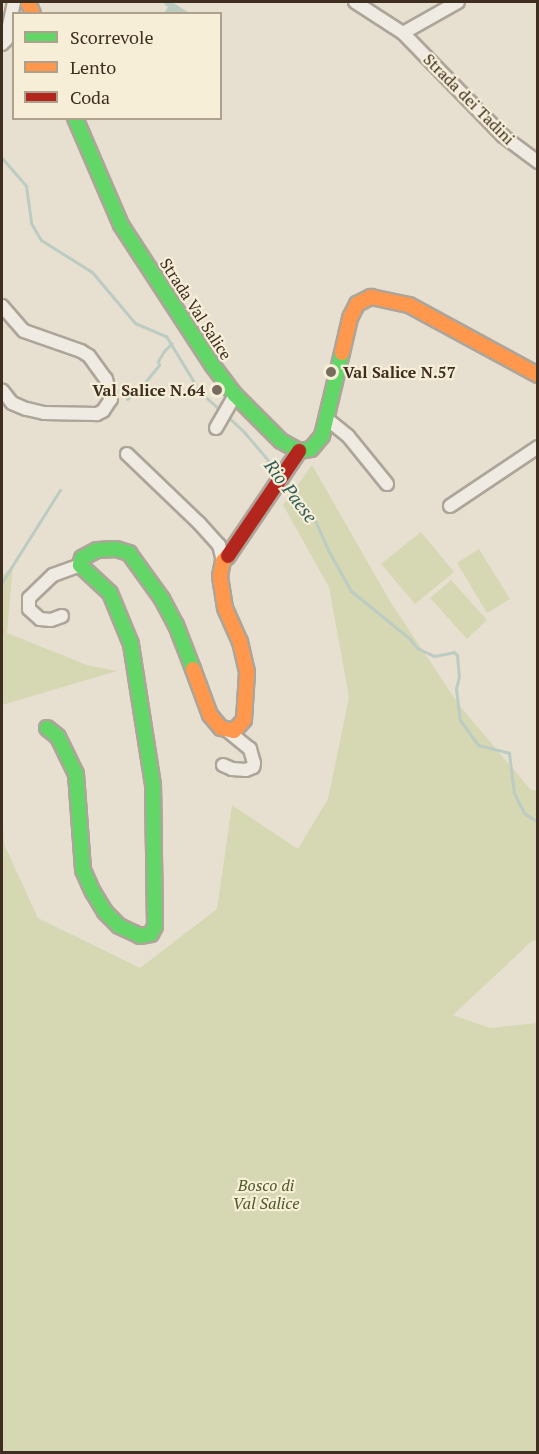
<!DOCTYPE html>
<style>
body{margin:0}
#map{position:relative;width:539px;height:1454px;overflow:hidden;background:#e7e0d1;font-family:"PT Serif",serif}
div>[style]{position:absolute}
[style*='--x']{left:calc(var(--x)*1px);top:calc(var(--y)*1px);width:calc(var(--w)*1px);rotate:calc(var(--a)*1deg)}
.green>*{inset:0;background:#d6d7b3}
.water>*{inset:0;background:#bcccc2}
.stream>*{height:3px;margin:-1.5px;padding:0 1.5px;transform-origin:1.5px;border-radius:1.5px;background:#bcccc2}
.roads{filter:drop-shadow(2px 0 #ada599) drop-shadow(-2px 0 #ada599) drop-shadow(0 2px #ada599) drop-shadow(0 -2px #ada599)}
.street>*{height:12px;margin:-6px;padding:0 6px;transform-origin:6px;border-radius:6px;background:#efebe3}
.fast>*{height:14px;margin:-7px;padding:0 7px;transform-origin:7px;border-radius:7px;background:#63d668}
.slow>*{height:14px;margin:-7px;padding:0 7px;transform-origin:7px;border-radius:7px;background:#ff974d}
.jam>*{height:14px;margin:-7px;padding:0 7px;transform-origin:7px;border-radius:7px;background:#b3261e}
.dots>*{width:16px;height:16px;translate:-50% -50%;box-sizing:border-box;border:3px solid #f7eed8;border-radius:50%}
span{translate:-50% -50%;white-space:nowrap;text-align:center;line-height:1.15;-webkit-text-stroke:4.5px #f7eed8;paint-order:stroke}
.street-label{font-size:16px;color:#3d2e20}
.poi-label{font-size:16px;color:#3d2e20;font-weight:700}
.left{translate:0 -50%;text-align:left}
.right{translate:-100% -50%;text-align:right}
.park-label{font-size:16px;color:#4d5a26;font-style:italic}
.water-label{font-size:18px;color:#2f5d5a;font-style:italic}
.frame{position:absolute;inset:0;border:3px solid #3d2e20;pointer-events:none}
.legend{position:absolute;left:12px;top:12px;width:210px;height:108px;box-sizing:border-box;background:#f7eed8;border:2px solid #ada18e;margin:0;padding:8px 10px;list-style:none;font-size:18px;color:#3d2e20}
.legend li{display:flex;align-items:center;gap:12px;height:30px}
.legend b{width:30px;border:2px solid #ada18e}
</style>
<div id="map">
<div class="green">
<i style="clip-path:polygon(312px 465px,391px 603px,459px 705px,531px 790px,537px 790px,537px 940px,531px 942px,453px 1015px,490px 1028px,537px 1023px,537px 1452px,2px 1452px,2px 808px,4px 844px,38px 918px,140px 968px,217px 909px,232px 805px,298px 849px,328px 799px,349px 697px,329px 587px,283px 505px)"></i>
<i style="clip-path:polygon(421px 532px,454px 572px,415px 604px,381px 564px)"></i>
<i style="clip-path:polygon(479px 549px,510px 599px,487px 613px,457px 563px)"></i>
<i style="clip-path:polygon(13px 565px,7px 633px,87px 665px,117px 671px,2px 705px,2px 576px)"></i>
<i style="clip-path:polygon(451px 580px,487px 620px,467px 639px,430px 598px)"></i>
</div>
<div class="water">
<i style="clip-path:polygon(165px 2px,172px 2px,188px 12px,164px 13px,168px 7px,164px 4px)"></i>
</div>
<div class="stream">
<i style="--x:2;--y:158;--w:37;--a:49"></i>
<i style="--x:26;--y:186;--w:37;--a:82"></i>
<i style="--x:31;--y:223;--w:20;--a:60"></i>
<i style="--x:41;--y:240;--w:60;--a:32.1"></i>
<i style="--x:92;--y:272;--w:67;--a:49.9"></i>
<i style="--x:135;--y:323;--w:34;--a:23"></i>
<i style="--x:166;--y:336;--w:66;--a:58.7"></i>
<i style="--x:200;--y:392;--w:28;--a:42"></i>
<i style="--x:127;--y:399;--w:20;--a:-41"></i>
<i style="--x:142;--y:386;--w:27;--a:-51"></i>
<i style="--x:159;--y:365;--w:4;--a:-104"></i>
<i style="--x:158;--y:361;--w:12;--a:-59"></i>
<i style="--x:164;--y:351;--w:11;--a:-45"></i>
<i style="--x:226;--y:415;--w:25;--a:43"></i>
<i style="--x:244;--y:432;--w:52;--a:49.6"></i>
<i style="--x:287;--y:480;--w:44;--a:54.2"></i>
<i style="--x:313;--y:516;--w:37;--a:66"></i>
<i style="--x:328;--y:550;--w:47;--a:60.7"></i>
<i style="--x:351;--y:591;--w:76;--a:39.1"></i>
<i style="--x:410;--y:639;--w:11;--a:52"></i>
<i style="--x:417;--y:648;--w:19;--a:25"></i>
<i style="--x:434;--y:656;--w:20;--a:-11"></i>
<i style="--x:454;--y:652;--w:4;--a:45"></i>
<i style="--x:457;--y:655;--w:21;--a:85"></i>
<i style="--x:459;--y:676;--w:13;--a:103"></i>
<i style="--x:456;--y:689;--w:31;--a:83"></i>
<i style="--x:460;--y:720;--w:31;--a:54"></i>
<i style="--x:478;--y:745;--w:32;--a:14"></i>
<i style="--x:509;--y:753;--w:40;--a:82.9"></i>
<i style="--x:514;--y:793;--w:22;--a:63"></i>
<i style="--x:524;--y:813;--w:17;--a:33"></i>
<i style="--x:2;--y:582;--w:109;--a:-57.8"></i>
</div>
<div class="roads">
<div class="street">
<i style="--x:355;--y:2;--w:57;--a:32.9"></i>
<i style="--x:403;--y:33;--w:63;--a:-29.4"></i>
<i style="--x:403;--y:33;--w:144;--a:45.8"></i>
<i style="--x:503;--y:136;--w:44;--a:36.6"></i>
<i style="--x:2;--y:44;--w:6;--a:-45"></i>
<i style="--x:6;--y:40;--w:39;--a:-78"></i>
<i style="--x:2;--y:306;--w:33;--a:49"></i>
<i style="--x:24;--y:331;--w:60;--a:19.3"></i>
<i style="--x:81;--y:351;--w:9;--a:32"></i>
<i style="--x:89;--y:356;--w:29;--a:54"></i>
<i style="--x:106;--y:379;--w:21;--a:76"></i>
<i style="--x:111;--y:399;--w:14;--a:124"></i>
<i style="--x:103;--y:411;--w:7;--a:153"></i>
<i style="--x:97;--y:414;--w:53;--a:-178.9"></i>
<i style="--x:44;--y:413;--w:18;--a:-167"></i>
<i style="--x:26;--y:409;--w:15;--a:-157"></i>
<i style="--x:12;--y:403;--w:16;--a:-128"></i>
<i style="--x:327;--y:419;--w:27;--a:39"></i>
<i style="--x:348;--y:436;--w:62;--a:50.9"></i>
<i style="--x:216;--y:428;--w:38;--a:-60"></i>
<i style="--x:127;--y:454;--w:100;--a:43.8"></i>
<i style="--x:199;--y:523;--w:30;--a:48"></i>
<i style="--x:219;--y:545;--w:16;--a:76"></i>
<i style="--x:450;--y:506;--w:106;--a:-33.8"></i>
<i style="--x:62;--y:616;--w:12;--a:160"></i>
<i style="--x:51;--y:620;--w:11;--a:-175"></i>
<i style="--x:40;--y:619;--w:15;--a:-138"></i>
<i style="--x:29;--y:609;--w:11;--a:-90"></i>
<i style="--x:29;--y:598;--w:33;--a:-44"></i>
<i style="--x:53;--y:575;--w:29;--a:-20"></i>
<i style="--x:223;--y:765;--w:10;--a:24"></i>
<i style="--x:232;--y:769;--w:14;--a:4"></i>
<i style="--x:246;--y:770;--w:8;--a:-23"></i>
<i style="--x:253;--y:767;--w:4;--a:-76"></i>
<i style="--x:254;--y:763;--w:15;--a:-106"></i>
<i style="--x:250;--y:749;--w:28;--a:-141"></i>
</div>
<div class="fast">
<i style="--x:75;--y:118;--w:116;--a:66.7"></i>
<i style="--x:121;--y:225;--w:168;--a:56.9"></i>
<i style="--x:213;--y:366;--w:36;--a:53"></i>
<i style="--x:235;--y:395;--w:65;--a:45"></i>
<i style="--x:281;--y:441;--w:21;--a:29"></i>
<i style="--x:299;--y:451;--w:12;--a:-9"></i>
<i style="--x:311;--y:449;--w:17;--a:-50"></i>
<i style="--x:322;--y:436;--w:85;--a:-76.5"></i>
<i style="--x:47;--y:728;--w:14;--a:39"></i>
<i style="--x:58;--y:737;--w:41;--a:64.1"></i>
<i style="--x:76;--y:774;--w:96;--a:85.8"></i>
<i style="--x:83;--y:870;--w:24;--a:66"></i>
<i style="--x:93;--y:892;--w:23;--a:59"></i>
<i style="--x:105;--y:912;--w:20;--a:45"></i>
<i style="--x:119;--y:926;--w:23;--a:25"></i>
<i style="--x:140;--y:936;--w:11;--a:-10"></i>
<i style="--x:151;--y:934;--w:9;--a:-63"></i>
<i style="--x:155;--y:926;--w:141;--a:-90.8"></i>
<i style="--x:153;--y:785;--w:143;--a:-98.9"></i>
<i style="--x:131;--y:644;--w:55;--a:-112.4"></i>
<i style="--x:110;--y:593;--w:41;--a:-137"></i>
<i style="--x:80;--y:565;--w:7;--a:-74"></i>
<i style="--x:82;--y:558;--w:17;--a:-28"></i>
<i style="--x:97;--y:550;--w:19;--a:-3"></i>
<i style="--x:116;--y:549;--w:14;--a:17"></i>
<i style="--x:129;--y:553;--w:57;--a:54.3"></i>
<i style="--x:162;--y:599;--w:30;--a:62"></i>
<i style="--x:176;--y:625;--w:47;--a:68.9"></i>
</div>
<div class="slow">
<i style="--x:28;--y:2;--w:13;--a:67"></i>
<i style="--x:342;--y:353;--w:36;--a:-77"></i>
<i style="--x:350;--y:318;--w:16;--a:-63"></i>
<i style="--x:357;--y:304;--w:16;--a:-27"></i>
<i style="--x:371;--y:297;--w:39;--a:12"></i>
<i style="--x:409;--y:305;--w:147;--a:28.5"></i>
<i style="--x:193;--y:669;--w:49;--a:69.7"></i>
<i style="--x:210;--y:715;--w:17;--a:50"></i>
<i style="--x:221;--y:728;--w:13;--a:13"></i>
<i style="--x:234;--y:731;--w:15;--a:-48"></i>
<i style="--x:244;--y:720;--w:48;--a:-86.4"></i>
<i style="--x:247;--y:672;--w:31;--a:-103"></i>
<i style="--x:240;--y:642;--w:37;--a:-114"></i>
<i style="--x:225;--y:608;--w:32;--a:-99"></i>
<i style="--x:220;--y:576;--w:15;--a:-79"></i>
<i style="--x:223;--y:561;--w:7;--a:-45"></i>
</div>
<div class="jam">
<i style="--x:228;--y:556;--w:127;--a:-55.9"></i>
</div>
</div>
<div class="dots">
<i style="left:331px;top:372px;background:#786c5e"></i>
<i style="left:217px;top:390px;background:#786c5e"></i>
</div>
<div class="street-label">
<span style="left:469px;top:99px;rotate:45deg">Strada dei Tadini</span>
<span style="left:196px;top:309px;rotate:57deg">Strada Val Salice</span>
</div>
<div class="poi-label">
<span class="left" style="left:343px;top:372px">Val Salice N.57</span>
<span class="right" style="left:205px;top:390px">Val Salice N.64</span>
</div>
<div class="park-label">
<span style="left:266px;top:1194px">Bosco di<br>Val Salice</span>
</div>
<div class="water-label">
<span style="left:291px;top:491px;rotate:53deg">Rio Paese</span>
</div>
<div class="frame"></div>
<ul class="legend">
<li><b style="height:8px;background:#63d668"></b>Scorrevole</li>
<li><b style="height:8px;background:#ff974d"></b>Lento</li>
<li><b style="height:8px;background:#b3261e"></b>Coda</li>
</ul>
</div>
